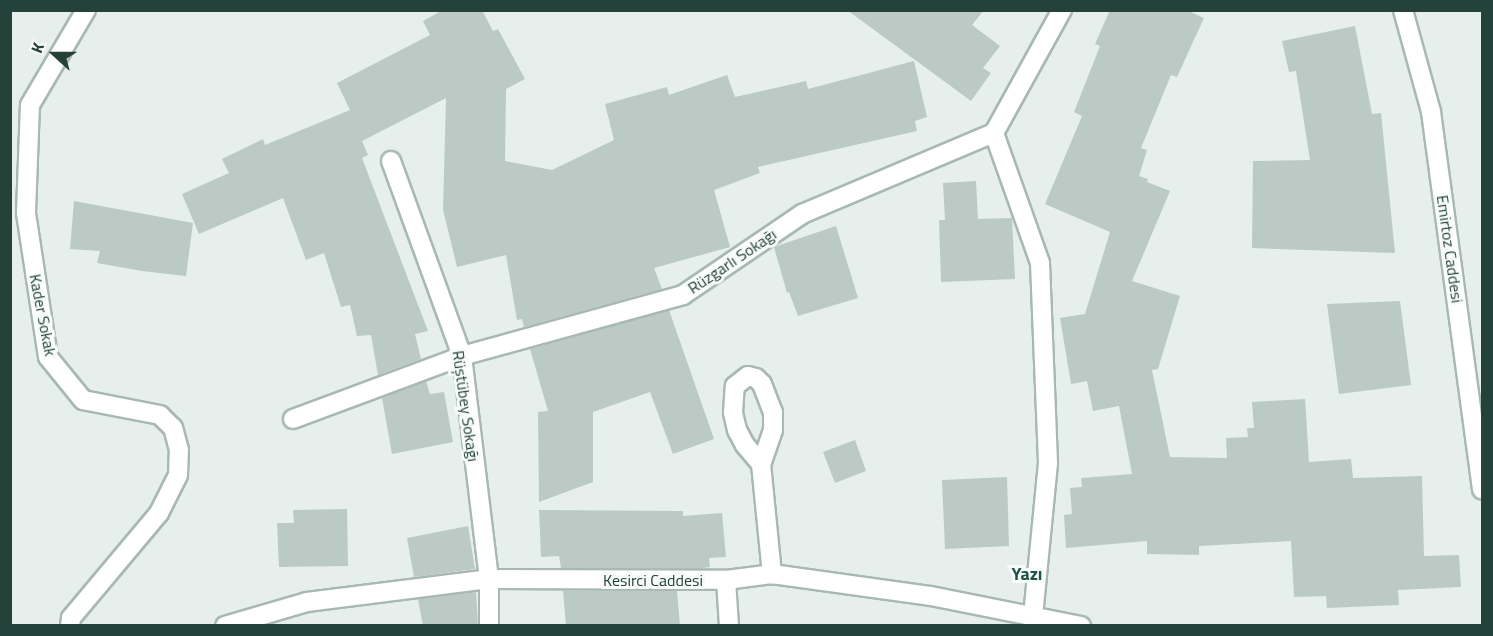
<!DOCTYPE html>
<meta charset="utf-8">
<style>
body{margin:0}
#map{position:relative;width:1493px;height:636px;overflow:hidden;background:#e6efeb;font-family:"Titillium Web",sans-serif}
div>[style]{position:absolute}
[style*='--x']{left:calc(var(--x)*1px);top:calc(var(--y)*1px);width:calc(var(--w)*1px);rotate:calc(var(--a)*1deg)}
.building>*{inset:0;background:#bbcac4}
.roads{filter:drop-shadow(2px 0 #a8b8b2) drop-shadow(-2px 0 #a8b8b2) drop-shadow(0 2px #a8b8b2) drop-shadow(0 -2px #a8b8b2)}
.minor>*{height:18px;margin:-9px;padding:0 9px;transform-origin:9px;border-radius:9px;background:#fff}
span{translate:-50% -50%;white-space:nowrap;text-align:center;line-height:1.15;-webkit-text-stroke:6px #f7fbf9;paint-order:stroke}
.street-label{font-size:16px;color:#24423a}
.neighbourhood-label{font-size:18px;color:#1f5548;font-weight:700}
.frame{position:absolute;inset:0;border:12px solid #24423a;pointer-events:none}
.north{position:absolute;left:24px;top:24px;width:60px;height:60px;-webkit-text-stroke:4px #f7fbf9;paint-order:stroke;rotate:291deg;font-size:16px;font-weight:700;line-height:24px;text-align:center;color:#24423a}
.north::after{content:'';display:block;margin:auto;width:21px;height:27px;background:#24423a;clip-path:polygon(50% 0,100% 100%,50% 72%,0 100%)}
</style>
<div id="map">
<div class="building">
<i style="clip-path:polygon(443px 10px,482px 10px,493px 31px,498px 29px,525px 79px,506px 89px,505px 161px,552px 170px,614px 140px,605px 104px,667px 87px,669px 95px,727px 75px,735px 97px,806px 81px,808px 89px,914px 61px,927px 117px,915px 121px,917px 131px,758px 167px,760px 173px,714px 190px,730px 247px,654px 268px,662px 289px,524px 327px,522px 319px,517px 320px,506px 255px,457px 267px,443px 210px,446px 98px,362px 141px,368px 155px,362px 158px,428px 331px,415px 334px,421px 359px,378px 375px,371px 335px,357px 336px,350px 305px,341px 307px,324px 253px,306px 260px,283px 198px,199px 234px,182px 194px,229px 173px,222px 159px,263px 139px,265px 145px,350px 110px,337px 83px,430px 35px,423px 21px)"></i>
<i style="clip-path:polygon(847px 10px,984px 10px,972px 25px,1000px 46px,983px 68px,991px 73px,971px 101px)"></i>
<i style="clip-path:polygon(1110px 10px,1186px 10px,1204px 18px,1177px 77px,1171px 75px,1141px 148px,1147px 150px,1139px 176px,1148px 179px,1147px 182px,1170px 191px,1132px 281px,1180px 296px,1158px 369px,1152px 370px,1170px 457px,1227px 458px,1226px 438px,1248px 437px,1247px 428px,1254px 428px,1252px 402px,1305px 399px,1309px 462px,1351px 459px,1353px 478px,1422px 476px,1424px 556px,1459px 555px,1461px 587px,1398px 590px,1399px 605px,1327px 608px,1326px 596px,1294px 597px,1291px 541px,1199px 546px,1199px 555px,1147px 554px,1147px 541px,1066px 548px,1064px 515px,1072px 514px,1070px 488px,1082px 487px,1081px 478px,1132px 474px,1119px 406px,1093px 411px,1087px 381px,1071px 384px,1060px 318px,1085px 314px,1110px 232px,1045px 204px,1082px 116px,1074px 112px,1100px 46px,1095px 44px)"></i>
<i style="clip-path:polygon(1355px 26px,1372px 114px,1381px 113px,1395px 253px,1252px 248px,1253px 161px,1310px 160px,1296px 71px,1289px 72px,1282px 41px)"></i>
<i style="clip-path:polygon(976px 181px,978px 219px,1012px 218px,1015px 279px,941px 282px,939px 220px,945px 220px,943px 183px)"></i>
<i style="clip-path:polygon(74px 201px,193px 223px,186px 276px,142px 271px,97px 263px,100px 251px,70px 249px)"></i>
<i style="clip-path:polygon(836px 226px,858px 298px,798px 316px,789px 292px,787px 293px,774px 247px)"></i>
<i style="clip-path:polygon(1400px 301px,1411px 385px,1339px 394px,1327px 304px)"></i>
<i style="clip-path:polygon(669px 310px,714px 439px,673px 454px,650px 392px,593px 412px,593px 482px,539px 502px,538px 412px,548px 411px,530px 349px)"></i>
<i style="clip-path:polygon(426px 381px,430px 394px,444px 392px,453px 442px,392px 454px,382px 398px)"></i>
<i style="clip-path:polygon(855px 440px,866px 471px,835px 483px,823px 452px)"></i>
<i style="clip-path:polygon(1007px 477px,1009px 546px,945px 549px,942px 480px)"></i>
<i style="clip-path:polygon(347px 509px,348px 566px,279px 567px,277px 523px,294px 523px,293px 510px)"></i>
<i style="clip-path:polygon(539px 510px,683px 511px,683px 516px,722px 513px,726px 557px,709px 558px,710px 567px,696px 569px,561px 568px,559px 556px,541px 557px)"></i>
<i style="clip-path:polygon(468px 526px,475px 569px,414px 577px,407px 538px)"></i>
<i style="clip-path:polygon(563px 591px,677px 591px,680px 626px,566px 626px)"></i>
<i style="clip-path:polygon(476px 592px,478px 626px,423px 626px,418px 599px)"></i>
</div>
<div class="roads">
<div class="minor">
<i style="--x:1403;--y:10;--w:106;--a:74.6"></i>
<i style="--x:1431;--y:112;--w:381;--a:82.3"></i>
<i style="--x:994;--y:133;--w:138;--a:70.5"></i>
<i style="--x:1040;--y:263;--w:200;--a:87.7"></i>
<i style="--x:1048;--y:463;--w:154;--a:95.6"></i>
<i style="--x:391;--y:161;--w:208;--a:70"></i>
<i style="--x:462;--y:356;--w:225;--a:83.1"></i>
<i style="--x:489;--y:579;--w:47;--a:90"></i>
<i style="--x:293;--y:419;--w:180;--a:-20.4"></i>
<i style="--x:462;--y:356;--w:229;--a:-15.4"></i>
<i style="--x:683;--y:295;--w:144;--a:-34.2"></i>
<i style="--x:802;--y:214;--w:208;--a:-22.9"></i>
<i style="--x:994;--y:133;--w:141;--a:-61.1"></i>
<i style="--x:761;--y:464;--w:25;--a:-130"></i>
<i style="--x:745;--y:445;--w:17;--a:-118"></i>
<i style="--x:737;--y:430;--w:18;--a:-103"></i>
<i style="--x:733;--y:412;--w:26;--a:-86"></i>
<i style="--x:735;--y:386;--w:16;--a:-38"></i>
<i style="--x:748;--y:376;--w:8;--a:14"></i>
<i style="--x:756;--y:378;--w:8;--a:45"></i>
<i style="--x:762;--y:384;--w:30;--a:69"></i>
<i style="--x:773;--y:412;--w:18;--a:90"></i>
<i style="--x:773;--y:430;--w:36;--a:109"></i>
<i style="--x:761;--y:464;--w:111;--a:84.3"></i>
<i style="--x:726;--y:580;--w:46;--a:86.3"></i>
<i style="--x:70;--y:626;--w:8;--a:-83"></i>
<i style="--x:71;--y:618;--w:137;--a:-50"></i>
<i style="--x:159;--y:513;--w:42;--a:-63.4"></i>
<i style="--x:178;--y:475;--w:25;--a:-88"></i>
<i style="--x:179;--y:450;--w:23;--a:-105"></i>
<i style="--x:173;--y:428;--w:18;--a:-135"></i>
<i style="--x:160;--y:415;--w:78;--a:-169"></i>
<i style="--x:83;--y:400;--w:55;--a:-129.1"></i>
<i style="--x:48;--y:357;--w:146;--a:-98.7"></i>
<i style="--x:26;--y:213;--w:108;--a:-87.9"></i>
<i style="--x:30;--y:105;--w:110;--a:-59.5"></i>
<i style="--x:225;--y:626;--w:85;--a:-16.3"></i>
<i style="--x:307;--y:602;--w:183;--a:-7.2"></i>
<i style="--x:489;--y:579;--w:237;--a:0.2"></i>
<i style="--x:726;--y:580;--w:46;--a:-7.4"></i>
<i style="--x:772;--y:574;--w:161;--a:7.9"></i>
<i style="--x:931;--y:596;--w:153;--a:11.3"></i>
</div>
</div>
<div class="street-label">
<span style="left:1450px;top:249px;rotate:82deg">Emirtoz Caddesi</span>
<span style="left:732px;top:261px;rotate:-34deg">Rüzgarlı Sokağı</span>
<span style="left:43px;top:315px;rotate:79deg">Kader Sokak</span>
<span style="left:466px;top:406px;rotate:82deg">Rüştübey Sokağı</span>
<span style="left:653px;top:580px">Kesirci Caddesi</span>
</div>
<div class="neighbourhood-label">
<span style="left:1027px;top:574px">Yazı</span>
</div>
<div class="frame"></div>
<div class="north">K</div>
</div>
